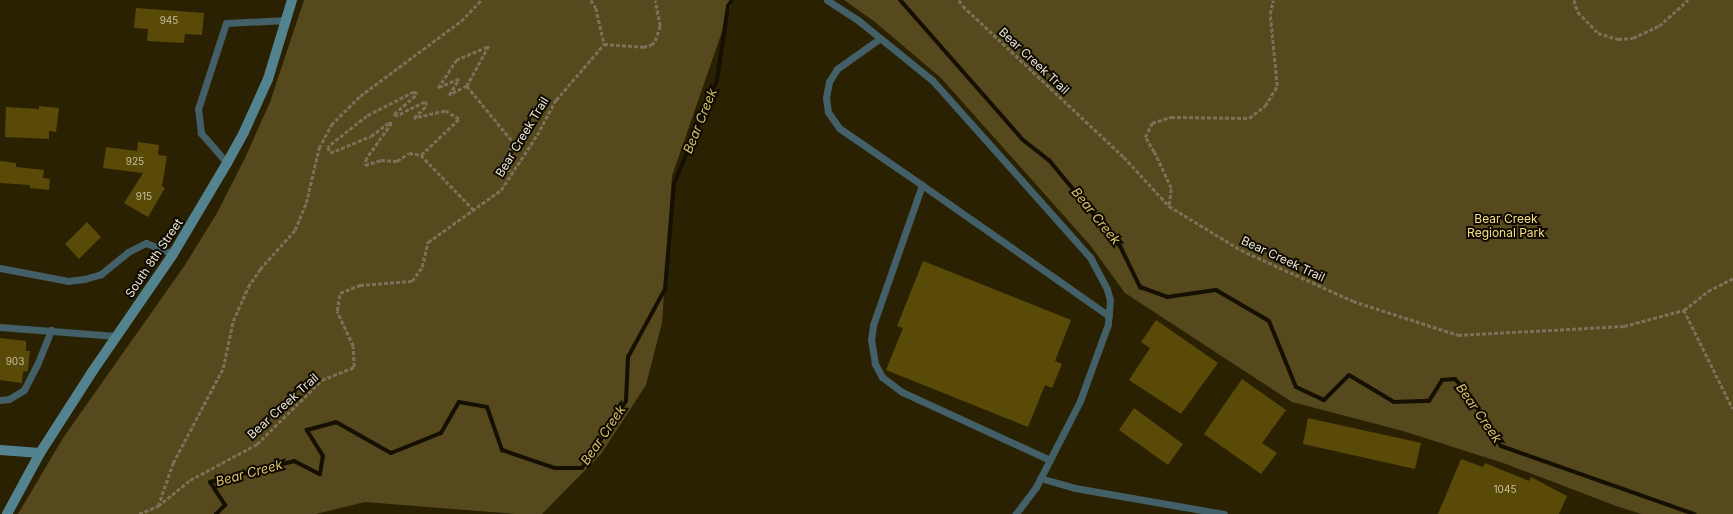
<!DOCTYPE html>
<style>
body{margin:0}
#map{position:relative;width:1733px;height:514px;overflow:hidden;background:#2a2102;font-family:Inter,sans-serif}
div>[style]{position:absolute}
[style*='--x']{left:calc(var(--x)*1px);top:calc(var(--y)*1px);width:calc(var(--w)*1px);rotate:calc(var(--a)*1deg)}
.green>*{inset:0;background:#55491d}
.stream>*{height:4px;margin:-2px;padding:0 2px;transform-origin:2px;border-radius:2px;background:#151001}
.building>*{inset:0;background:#5a4a08}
.path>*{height:2.5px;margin-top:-1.25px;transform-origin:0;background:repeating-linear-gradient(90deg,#797258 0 4px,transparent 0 6px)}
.lane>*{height:7px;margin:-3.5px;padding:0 3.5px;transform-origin:3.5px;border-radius:3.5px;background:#436068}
.secondary>*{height:10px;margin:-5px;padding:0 5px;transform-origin:5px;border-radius:5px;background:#548390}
span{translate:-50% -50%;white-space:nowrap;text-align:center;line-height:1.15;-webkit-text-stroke:4px #0f0b02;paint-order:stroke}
.number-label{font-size:10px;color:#c7bfa1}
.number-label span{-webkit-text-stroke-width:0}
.street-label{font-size:12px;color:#ebe6d4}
.park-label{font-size:12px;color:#f8df88}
.water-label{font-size:13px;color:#dac16a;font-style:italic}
</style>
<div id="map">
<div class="green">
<i style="clip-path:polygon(304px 0,733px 0,672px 176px,662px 323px,646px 385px,601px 454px,542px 514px,515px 514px,365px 502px,316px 514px,18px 514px,63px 438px,185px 265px,217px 213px,245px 158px,270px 102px)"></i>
<i style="clip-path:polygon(844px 0,1733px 0,1733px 514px,1641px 514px,1616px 506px,1506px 464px,1403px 431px,1292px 402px,1125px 293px,1090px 245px,941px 78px,875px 22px)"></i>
</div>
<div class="stream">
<i style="--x:900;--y:0;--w:186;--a:48.7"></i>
<i style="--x:1023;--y:140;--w:33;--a:38"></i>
<i style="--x:1049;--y:160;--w:112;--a:50.5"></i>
<i style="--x:1120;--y:246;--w:46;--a:64"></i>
<i style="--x:1140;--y:287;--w:29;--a:20"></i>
<i style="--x:1167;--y:297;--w:49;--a:-8.1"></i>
<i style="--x:1216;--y:290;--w:61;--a:30.3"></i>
<i style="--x:1269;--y:321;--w:71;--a:67.8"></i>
<i style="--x:1296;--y:387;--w:31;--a:25"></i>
<i style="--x:1324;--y:400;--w:35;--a:-45"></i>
<i style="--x:1349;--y:375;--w:52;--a:31"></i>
<i style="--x:1394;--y:402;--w:35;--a:-2"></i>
<i style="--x:1429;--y:401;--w:25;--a:-58"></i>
<i style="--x:1442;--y:380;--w:13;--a:-4"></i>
<i style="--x:1455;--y:379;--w:25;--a:48"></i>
<i style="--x:1472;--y:398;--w:56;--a:58.9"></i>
<i style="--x:1501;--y:446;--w:205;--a:19.4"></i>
<i style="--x:216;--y:514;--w:13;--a:-45"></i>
<i style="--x:225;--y:505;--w:27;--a:-123"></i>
<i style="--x:210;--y:482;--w:87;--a:-14"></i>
<i style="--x:294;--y:461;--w:29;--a:27"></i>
<i style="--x:320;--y:474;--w:18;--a:-81"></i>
<i style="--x:323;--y:456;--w:31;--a:-122"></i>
<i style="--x:307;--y:430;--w:30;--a:-15"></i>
<i style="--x:336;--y:422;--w:63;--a:29.4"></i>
<i style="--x:391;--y:453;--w:54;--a:-21.8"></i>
<i style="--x:441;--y:433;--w:36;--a:-60"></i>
<i style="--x:459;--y:402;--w:28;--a:10"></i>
<i style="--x:487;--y:407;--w:46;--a:70.8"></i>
<i style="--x:502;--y:450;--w:56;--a:18.8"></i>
<i style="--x:555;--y:468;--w:27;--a:0"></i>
<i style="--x:582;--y:468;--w:80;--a:-56.7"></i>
<i style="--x:626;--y:401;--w:44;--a:-87.4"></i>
<i style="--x:628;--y:357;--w:77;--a:-61.4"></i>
<i style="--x:665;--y:289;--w:105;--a:-85.1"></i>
<i style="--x:674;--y:184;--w:113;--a:-67.5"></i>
<i style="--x:717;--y:80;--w:75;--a:-81.5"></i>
<i style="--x:728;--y:6;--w:7;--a:-56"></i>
</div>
<div class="building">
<i style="clip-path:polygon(136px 8px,204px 13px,202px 35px,185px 34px,184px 43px,147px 41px,148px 29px,134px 28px)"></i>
<i style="clip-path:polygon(39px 106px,59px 108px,56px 132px,49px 131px,49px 139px,5px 137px,6px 107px,39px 109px)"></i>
<i style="clip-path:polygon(138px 142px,159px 145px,158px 155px,167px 156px,162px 186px,165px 188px,148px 217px,124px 203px,143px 173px,103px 168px,106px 147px,137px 151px)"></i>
<i style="clip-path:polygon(0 161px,16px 163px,16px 167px,44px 170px,43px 178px,50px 179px,49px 190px,30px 188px,30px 185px,0 183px)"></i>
<i style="clip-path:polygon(87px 222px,101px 237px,79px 259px,65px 244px)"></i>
<i style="clip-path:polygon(923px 261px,1071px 320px,1055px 361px,1062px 364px,1052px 388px,1045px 385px,1028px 427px,886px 370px,903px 328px,897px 326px)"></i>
<i style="clip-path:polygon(1156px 320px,1218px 363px,1181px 414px,1129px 380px,1150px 348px,1141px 342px)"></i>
<i style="clip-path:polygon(0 338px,26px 341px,26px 351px,30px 351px,28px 371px,23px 372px,22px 383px,0 380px)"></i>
<i style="clip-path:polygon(1242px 379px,1286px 410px,1262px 443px,1277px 453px,1261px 474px,1204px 434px)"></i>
<i style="clip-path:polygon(1134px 408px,1183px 444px,1168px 465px,1119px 430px)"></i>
<i style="clip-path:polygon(1308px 418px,1421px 443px,1415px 469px,1303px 444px)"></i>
<i style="clip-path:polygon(1461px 459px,1483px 467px,1485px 463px,1529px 481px,1531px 477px,1567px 496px,1559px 514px,1438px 514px)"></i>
</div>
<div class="path">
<i style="--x:591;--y:0;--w:9;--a:58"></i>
<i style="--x:596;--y:8;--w:37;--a:77"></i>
<i style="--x:959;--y:0;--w:7;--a:56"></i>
<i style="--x:963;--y:6;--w:221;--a:43.2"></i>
<i style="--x:1124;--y:157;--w:67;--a:47.4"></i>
<i style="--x:1169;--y:206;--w:84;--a:31.4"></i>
<i style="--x:1241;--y:250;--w:123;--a:24.5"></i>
<i style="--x:1353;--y:301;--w:110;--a:17.9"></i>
<i style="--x:1458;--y:335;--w:166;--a:-3.1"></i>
<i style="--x:1624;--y:326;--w:62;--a:-14.9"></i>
<i style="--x:1684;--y:310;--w:31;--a:-38"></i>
<i style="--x:1708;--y:291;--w:28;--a:-27"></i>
<i style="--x:1574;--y:0;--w:13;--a:72"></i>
<i style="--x:1578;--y:12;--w:29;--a:46"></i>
<i style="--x:1598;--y:33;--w:21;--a:17"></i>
<i style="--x:1618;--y:39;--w:15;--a:-4"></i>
<i style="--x:1633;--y:38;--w:29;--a:-25"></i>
<i style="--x:1659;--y:26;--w:39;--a:-42"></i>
<i style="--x:489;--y:46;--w:46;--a:118.8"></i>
<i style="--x:467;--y:86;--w:20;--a:153"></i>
<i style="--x:449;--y:95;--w:19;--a:-58"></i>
<i style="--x:459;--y:79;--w:23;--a:157"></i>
<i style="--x:438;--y:88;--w:33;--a:-57"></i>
<i style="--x:456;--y:60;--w:36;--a:-23"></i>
<i style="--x:467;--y:86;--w:74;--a:50.5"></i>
<i style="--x:514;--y:143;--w:22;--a:117"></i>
<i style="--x:504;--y:163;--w:13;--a:51"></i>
<i style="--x:421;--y:155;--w:52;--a:-43.5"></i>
<i style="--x:459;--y:119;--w:16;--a:-150"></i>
<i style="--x:445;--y:111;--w:32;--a:167"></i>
<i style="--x:414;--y:118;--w:18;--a:-45"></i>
<i style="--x:427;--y:105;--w:4;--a:-124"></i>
<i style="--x:425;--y:102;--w:32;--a:154"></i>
<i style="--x:396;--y:116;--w:3;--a:-135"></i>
<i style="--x:394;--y:114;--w:30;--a:-41"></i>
<i style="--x:417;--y:94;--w:4;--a:-146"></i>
<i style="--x:414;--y:92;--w:53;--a:152.9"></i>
<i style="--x:367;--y:116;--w:50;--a:141.5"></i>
<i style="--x:328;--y:147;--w:6;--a:72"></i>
<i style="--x:330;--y:153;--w:44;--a:-22.5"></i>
<i style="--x:371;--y:136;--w:21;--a:-37"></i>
<i style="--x:388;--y:123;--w:4;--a:0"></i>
<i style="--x:392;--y:123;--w:43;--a:125.5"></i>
<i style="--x:367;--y:158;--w:7;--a:106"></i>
<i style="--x:365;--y:165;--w:17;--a:-17"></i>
<i style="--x:381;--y:160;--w:16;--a:4"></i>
<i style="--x:397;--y:161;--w:14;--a:-34"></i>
<i style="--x:409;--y:153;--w:12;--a:9"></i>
<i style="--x:421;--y:155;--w:76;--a:46.1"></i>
<i style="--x:1169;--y:205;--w:17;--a:-83"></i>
<i style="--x:1171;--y:188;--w:40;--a:-115"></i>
<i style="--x:1154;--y:152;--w:17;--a:-121"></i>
<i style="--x:1145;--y:137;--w:16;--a:-63"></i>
<i style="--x:1152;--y:123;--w:20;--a:-18"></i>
<i style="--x:1171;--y:117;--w:78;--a:0.7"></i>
<i style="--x:1249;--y:118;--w:20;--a:-37"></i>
<i style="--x:1265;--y:106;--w:23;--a:-59"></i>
<i style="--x:1277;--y:86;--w:72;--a:-95.6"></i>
<i style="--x:1270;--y:14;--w:14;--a:-78"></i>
<i style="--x:1684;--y:310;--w:110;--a:63.7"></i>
<i style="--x:158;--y:506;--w:46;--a:-70.8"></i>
<i style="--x:173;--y:463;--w:107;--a:-62.2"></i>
<i style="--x:223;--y:368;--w:48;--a:-78"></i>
<i style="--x:233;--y:321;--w:37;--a:-66"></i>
<i style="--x:248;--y:287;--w:22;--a:-56"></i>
<i style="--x:260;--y:269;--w:52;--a:-48.1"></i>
<i style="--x:295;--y:230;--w:29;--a:-68"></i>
<i style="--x:306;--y:203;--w:57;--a:-76.7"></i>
<i style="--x:319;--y:148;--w:26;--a:-62"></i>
<i style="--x:331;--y:125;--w:41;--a:-45"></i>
<i style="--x:360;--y:96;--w:126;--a:-36.6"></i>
<i style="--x:461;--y:21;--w:29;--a:-46"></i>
<i style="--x:139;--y:514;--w:21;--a:-23"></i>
<i style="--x:158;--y:506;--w:41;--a:-39.1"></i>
<i style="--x:190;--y:480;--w:76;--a:-28.2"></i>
<i style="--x:257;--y:444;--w:91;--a:-44.6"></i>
<i style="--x:322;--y:380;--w:35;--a:-22"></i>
<i style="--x:354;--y:367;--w:21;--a:-93"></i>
<i style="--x:353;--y:346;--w:38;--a:-115"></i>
<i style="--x:337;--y:311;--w:18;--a:-81"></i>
<i style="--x:340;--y:293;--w:22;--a:-22"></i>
<i style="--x:360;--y:285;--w:52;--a:-4.4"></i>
<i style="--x:412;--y:281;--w:17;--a:-54"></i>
<i style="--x:422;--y:267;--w:26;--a:-77"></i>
<i style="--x:428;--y:242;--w:90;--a:-35.5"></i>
<i style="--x:501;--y:190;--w:66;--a:-56.8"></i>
<i style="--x:537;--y:135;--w:40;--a:-62"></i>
<i style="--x:556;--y:100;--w:74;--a:-49.4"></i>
<i style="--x:604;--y:44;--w:39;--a:4"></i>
<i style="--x:643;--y:47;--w:8;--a:-14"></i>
<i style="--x:651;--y:45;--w:6;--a:-45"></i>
<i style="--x:655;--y:41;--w:16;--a:-72"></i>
<i style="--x:660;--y:26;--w:26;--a:-101"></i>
</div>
<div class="lane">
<i style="--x:827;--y:0;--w:38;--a:33"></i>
<i style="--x:859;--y:21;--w:95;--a:39"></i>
<i style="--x:933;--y:81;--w:236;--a:48.3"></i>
<i style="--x:1090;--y:257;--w:36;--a:62"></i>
<i style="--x:1107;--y:289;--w:11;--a:75"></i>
<i style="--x:1110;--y:300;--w:24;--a:95"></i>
<i style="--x:1108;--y:324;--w:82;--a:110"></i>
<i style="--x:1080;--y:401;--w:97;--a:117.1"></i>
<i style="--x:1036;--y:487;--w:34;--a:127"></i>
<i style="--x:879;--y:39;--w:52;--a:144.5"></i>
<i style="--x:837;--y:69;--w:15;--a:122"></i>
<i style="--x:829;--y:82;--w:16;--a:101"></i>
<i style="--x:826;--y:98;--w:14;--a:82"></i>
<i style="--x:828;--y:112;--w:19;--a:55"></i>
<i style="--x:839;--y:128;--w:101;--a:34.5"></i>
<i style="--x:227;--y:163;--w:40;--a:-131"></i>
<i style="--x:201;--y:133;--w:24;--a:-97"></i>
<i style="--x:198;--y:109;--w:90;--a:-72"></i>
<i style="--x:226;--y:23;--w:61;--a:-2.8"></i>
<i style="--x:0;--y:268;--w:69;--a:10.8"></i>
<i style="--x:68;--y:281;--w:16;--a:-7"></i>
<i style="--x:84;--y:279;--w:18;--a:-16"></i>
<i style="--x:101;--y:274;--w:35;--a:-39"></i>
<i style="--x:128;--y:252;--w:20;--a:-27"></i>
<i style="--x:146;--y:243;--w:29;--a:22"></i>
<i style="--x:0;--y:327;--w:117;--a:4.4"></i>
<i style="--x:0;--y:400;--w:9;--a:-6"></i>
<i style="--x:9;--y:399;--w:17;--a:-31"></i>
<i style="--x:24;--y:390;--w:28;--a:-63"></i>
<i style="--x:37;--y:365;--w:38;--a:-68"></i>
<i style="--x:1050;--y:460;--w:163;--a:-155.3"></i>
<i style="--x:902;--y:392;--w:25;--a:-143"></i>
<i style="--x:882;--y:377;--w:15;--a:-118"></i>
<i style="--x:875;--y:364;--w:24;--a:-99"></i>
<i style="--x:871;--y:340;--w:15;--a:-82"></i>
<i style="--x:873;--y:325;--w:148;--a:-70.7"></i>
<i style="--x:922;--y:185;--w:228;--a:35"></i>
<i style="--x:1040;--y:478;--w:36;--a:16"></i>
<i style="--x:1075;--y:488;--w:151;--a:9.9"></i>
</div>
<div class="secondary">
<i style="--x:0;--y:450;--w:40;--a:4.3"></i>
<i style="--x:7;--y:514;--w:69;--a:-61.6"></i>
<i style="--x:40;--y:453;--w:96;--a:-57.3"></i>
<i style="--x:92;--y:372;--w:143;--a:-55.5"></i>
<i style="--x:173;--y:254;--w:106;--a:-59.3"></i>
<i style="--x:227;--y:163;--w:35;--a:-61"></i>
<i style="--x:244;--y:132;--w:58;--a:-65.6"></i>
<i style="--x:268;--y:79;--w:83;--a:-73.1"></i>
</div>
<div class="number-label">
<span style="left:169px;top:21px">945</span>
<span style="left:135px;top:162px">925</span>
<span style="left:144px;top:197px">915</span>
<span style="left:15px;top:362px">903</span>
<span style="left:1505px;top:490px">1045</span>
</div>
<div class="street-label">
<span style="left:1034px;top:61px;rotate:43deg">Bear Creek Trail</span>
<span style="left:522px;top:137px;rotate:-59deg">Bear Creek Trail</span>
<span style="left:154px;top:258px;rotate:-56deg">South 8th Street</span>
<span style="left:1283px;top:259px;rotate:25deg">Bear Creek Trail</span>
<span style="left:283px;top:406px;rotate:-42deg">Bear Creek Trail</span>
</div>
<div class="park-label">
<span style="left:1506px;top:226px">Bear Creek<br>Regional Park</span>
</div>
<div class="water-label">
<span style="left:700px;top:121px;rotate:-68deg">Bear Creek</span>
<span style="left:1096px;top:216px;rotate:51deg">Bear Creek</span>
<span style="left:1479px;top:413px;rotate:55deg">Bear Creek</span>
<span style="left:603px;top:435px;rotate:-56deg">Bear Creek</span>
<span style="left:249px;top:473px;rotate:-15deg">Bear Creek</span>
</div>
</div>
